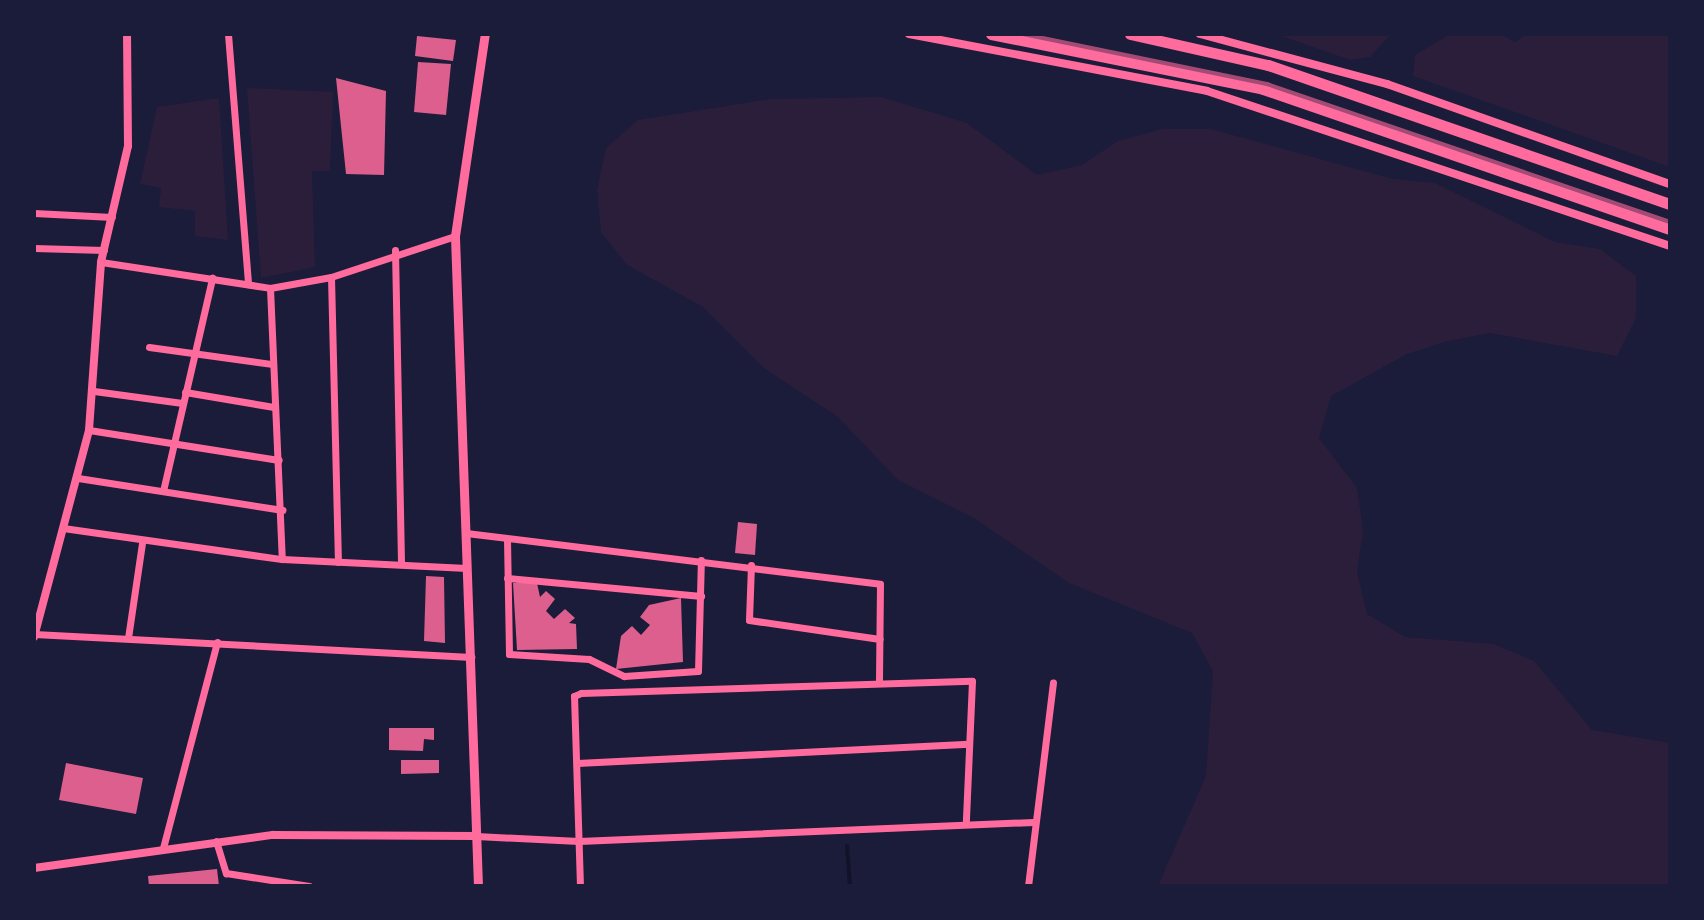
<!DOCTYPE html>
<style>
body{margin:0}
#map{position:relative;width:1704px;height:920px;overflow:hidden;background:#1b1b3a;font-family:Merriweather,serif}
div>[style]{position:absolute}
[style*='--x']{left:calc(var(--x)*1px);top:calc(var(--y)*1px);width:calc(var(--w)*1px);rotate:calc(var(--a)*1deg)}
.green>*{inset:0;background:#2a1e3b}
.stream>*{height:4px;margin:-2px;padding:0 2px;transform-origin:2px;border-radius:2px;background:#12122b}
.building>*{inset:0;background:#dd5f8e}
.minor>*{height:7px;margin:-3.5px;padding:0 3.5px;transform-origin:3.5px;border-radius:3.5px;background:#ff6b9d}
.tertiary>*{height:8px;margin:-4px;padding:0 4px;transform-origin:4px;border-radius:4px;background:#ff6b9d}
.secondary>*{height:9px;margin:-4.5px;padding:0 4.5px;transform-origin:4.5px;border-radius:4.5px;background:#ff6b9d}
.trunk>*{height:11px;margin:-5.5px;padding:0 5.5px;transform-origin:5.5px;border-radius:5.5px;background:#ff6b9d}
.rail>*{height:4px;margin:-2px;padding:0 2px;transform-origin:2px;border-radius:2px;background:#a44b75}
span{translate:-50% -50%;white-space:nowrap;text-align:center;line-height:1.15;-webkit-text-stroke:8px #1b1b3a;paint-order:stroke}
.frame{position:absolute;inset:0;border:36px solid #1b1b3a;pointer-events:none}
</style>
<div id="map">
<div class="green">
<i style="clip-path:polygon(1276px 34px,1391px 34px,1370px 57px,1350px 60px)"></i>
<i style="clip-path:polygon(1450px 34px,1500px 34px,1515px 42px,1527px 34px,1670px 34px,1670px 167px,1413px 76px,1415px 55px)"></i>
<i style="clip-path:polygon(247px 88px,333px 92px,330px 171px,312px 171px,315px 267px,261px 278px)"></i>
<i style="clip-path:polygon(881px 97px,967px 123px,1037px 175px,1082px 165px,1118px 141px,1162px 129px,1211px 129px,1393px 179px,1435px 183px,1555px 242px,1600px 249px,1636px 276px,1636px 318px,1617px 356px,1490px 333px,1448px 341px,1407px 354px,1331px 396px,1319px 438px,1357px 488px,1363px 530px,1357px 572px,1367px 614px,1405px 637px,1494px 644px,1534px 661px,1592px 730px,1670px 743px,1670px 886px,1158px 886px,1206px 776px,1213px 671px,1192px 633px,1069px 583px,974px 518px,898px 480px,838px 417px,764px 368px,703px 307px,627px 265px,601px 232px,597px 190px,606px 148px,638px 120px,771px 99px)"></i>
<i style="clip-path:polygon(219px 98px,228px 240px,195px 236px,195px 211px,159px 207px,161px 188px,140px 184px,157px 107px)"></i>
</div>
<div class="stream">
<i style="--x:847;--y:846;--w:40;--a:85.7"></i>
</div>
<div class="building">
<i style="clip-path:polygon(417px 36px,456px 40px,453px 61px,415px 56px)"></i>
<i style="clip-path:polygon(418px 62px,451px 64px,446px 115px,414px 112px)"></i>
<i style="clip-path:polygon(336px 78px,386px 91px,384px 175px,346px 174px)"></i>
<i style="clip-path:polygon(738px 522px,757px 524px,755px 555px,735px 553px)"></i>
<i style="clip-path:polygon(426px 576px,444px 577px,445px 643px,424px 641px)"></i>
<i style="clip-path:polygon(513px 583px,537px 583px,540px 597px,546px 591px,555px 599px,546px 611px,554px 619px,565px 609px,575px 618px,569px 623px,576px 624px,577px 649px,517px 650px)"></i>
<i style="clip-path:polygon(681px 598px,683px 662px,616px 669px,621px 636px,632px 626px,641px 635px,650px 625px,640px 617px,649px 605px)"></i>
<i style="clip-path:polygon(389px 728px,434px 728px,434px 740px,424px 739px,423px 751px,389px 750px)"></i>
<i style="clip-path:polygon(401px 760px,439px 760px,439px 773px,401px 774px)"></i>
<i style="clip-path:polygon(66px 763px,143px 778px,136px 814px,59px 800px)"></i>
<i style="clip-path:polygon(217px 869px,219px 886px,149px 886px,148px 876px)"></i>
</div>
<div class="minor">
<i style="--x:228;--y:34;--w:251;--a:85.4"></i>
<i style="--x:34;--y:213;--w:78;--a:2.9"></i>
<i style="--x:34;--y:248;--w:70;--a:1.6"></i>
<i style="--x:395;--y:250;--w:314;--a:88.9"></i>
<i style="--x:101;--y:262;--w:171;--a:8.7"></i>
<i style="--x:270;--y:288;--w:62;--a:-10.2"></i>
<i style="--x:331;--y:277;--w:131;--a:-18.3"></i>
<i style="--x:331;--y:277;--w:285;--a:88.6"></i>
<i style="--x:270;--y:288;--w:271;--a:87.5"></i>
<i style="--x:149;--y:347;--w:123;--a:7.9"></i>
<i style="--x:94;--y:391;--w:89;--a:7.8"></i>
<i style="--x:185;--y:392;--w:90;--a:9.6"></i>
<i style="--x:89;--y:430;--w:192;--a:9"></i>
<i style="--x:78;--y:478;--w:207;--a:8.9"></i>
<i style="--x:163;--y:491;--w:219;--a:-77"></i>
<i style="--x:63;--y:528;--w:221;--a:8.1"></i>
<i style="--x:282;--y:559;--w:185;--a:2.8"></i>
<i style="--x:466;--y:533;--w:417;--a:7"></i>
<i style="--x:880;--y:584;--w:98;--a:90.6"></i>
<i style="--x:507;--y:539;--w:115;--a:89"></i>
<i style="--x:509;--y:654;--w:80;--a:3.6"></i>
<i style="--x:589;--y:659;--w:39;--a:26"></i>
<i style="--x:624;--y:676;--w:74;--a:-3.9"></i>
<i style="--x:698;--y:671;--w:111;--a:-88.5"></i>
<i style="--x:751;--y:565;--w:55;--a:92.1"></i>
<i style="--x:749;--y:620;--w:132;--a:8.3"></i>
<i style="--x:507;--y:578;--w:195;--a:5.3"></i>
<i style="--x:34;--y:634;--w:438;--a:3"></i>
<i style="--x:128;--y:638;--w:96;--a:-81.6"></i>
<i style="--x:577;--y:763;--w:392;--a:-2.8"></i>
<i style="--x:476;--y:836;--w:103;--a:2.8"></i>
<i style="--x:579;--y:841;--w:455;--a:-2.4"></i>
<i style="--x:216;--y:841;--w:34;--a:73"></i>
<i style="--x:226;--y:873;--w:84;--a:8.9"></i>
<i style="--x:163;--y:848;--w:213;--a:-75.3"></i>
<i style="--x:580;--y:886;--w:190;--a:-91.8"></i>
<i style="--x:574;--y:696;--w:8;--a:-23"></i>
<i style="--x:581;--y:693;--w:391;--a:-1.8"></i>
<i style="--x:972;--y:681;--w:140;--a:92.5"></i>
<i style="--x:1028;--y:886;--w:205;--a:-83"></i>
</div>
<div class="tertiary">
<i style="--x:909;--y:34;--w:303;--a:10.8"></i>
<i style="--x:1207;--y:91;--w:488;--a:18.5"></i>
<i style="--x:1200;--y:34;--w:194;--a:15"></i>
<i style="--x:1387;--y:84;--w:300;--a:19.5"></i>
<i style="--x:34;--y:637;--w:214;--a:-75.1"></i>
<i style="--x:89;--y:430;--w:168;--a:-85.9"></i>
<i style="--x:101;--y:262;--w:119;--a:-76.9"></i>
<i style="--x:128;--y:146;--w:112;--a:-90.5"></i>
<i style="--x:34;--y:868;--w:241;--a:-7.9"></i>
<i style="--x:273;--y:835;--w:203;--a:0.3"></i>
</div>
<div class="secondary">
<i style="--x:478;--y:886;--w:650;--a:-92.03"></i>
<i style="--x:455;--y:236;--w:204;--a:-81.6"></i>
</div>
<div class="trunk">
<i style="--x:991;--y:34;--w:278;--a:11.4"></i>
<i style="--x:1263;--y:89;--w:430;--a:19"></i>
<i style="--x:1130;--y:34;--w:141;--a:12.7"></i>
<i style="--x:1268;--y:65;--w:425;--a:19.1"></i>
</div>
<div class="rail">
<i style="--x:1023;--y:34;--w:249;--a:11.6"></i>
<i style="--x:1267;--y:84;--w:426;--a:18.9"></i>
</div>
<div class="frame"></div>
</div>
